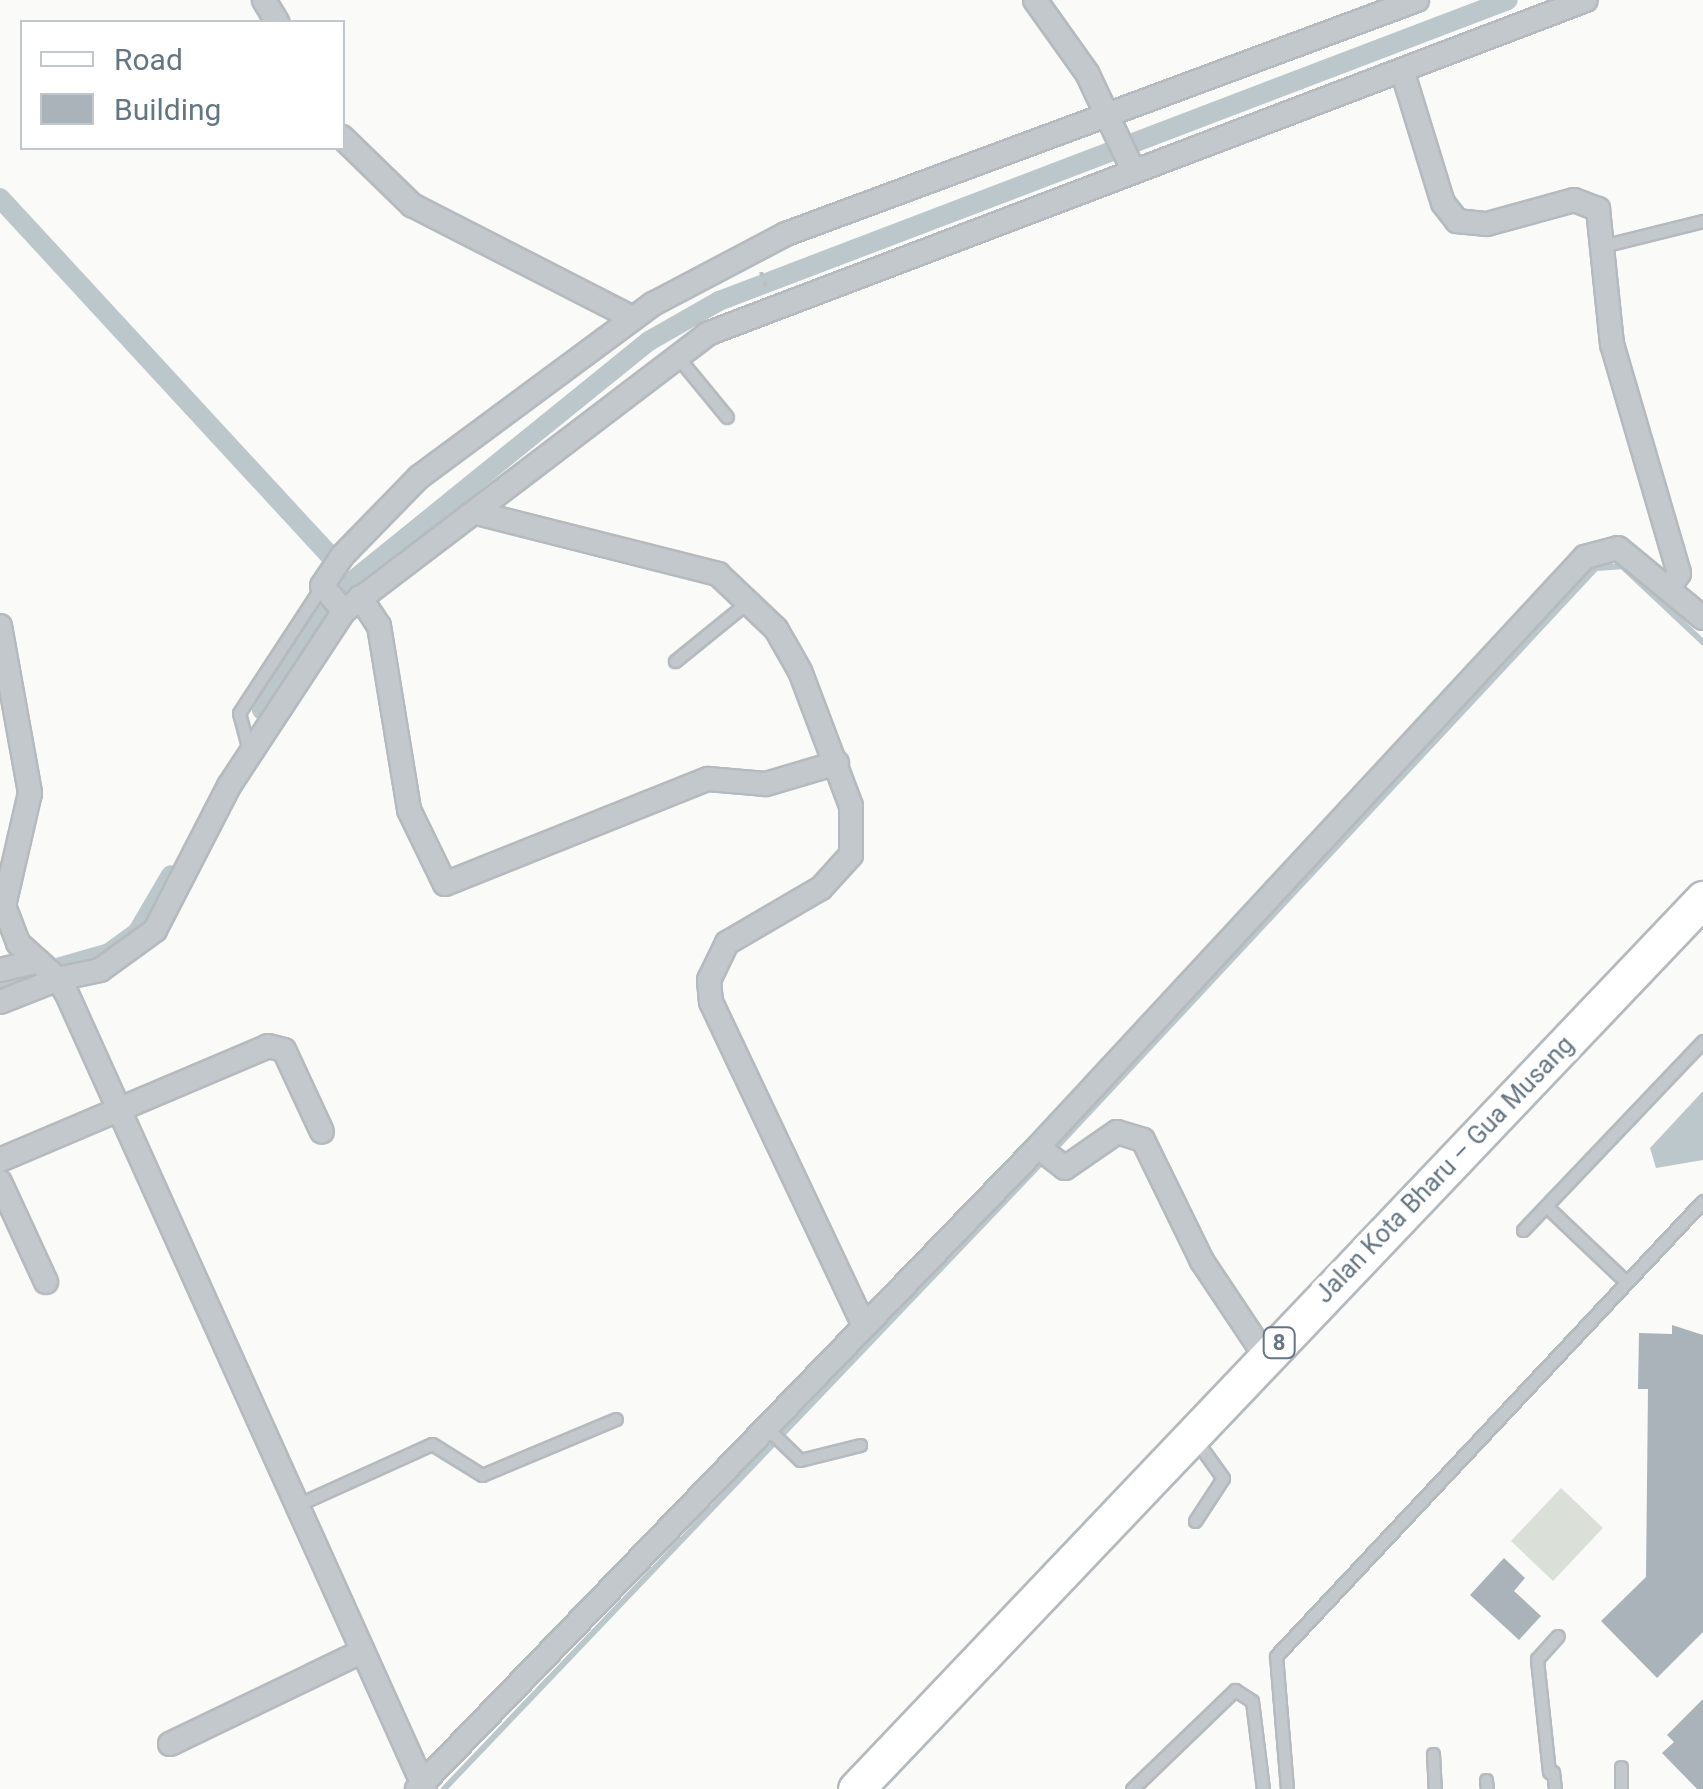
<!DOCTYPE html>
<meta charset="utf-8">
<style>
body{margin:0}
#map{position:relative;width:1703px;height:1789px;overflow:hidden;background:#fafaf8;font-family:Roboto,sans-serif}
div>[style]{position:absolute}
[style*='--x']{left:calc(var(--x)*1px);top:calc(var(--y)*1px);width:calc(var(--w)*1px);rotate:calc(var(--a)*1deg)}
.green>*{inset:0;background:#dadfd7}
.water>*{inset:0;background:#bbc7cb}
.stream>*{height:6px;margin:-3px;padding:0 3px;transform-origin:3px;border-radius:3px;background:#bbc7cb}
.canal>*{height:20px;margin:-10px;padding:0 10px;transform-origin:10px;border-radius:10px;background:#bbc7cb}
.building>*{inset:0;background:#aab3b9}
.path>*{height:4px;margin-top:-2px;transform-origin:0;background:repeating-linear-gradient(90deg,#bbbfc2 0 5px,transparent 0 10px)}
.roads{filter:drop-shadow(2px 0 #b5babe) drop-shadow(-2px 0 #b5babe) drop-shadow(0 2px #b5babe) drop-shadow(0 -2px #b5babe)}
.service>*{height:11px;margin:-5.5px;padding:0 5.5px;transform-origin:5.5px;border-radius:5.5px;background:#c3c8cc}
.minor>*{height:22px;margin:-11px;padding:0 11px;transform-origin:11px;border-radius:11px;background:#c3c8cc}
.primary>*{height:35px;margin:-17.5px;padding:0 17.5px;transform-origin:17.5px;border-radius:17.5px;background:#fff}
span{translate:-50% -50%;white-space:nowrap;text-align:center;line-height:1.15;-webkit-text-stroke:10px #fff;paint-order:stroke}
.shield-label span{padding:2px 8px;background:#fff;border:2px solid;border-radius:8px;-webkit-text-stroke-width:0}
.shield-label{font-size:22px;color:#657683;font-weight:700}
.street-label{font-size:25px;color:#657683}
.legend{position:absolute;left:20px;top:20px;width:325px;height:130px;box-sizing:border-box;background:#fff;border:2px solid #c1c8cd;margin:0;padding:12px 18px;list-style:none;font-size:30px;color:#657683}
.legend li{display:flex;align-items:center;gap:20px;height:50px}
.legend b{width:50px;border:2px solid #c1c8cd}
</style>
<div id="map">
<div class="green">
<i style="clip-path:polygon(1561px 1488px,1603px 1528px,1553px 1581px,1511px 1541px)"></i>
</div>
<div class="water">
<i style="clip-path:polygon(1703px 1091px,1703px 1160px,1656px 1168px,1650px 1148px)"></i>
</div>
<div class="stream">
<i style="--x:1053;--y:1151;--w:797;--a:-47.03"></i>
<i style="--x:1596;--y:568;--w:26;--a:-4"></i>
<i style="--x:1622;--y:566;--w:111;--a:43.2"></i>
<i style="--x:444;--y:1789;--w:869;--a:-46.35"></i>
</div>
<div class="canal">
<i style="--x:0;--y:198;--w:488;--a:47.3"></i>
<i style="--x:345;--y:587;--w:391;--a:-39"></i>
<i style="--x:649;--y:341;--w:81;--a:-29.7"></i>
<i style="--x:719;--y:301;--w:844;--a:-20.88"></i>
<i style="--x:262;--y:710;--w:120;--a:-58.3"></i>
<i style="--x:60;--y:967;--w:51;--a:-15.9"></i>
<i style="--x:109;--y:953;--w:34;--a:-36"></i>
<i style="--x:137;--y:933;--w:67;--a:-59.6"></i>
<i style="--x:0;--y:984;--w:40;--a:-18.9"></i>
</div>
<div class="building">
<i style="clip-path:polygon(1672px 1325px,1703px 1335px,1703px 1632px,1657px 1678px,1601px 1621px,1646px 1577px,1648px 1389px,1638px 1389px,1639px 1333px,1672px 1334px)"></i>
<i style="clip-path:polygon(1504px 1558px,1525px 1578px,1514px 1591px,1541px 1616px,1519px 1640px,1470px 1595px)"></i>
<i style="clip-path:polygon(1703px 1699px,1703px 1789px,1697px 1789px,1662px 1753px,1674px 1742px,1667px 1735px)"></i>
</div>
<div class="path">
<i style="--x:761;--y:272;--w:20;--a:72"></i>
</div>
<div class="roads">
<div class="service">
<i style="--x:1606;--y:245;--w:100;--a:-13.9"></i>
<i style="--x:676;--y:355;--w:80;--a:50.6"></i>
<i style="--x:675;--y:661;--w:95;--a:-39"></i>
<i style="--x:250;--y:754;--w:42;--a:-105"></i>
<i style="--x:239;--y:713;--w:152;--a:-56.8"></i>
<i style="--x:1546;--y:1206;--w:108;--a:43.5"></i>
<i style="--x:1523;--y:1230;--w:261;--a:-46.4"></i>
<i style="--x:769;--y:1430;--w:43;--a:44.1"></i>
<i style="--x:800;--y:1460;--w:62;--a:-14"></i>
<i style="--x:297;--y:1505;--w:148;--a:-24.3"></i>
<i style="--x:432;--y:1444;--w:59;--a:31.8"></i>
<i style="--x:482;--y:1475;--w:145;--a:-22.7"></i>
<i style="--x:1195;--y:1521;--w:51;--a:-56.9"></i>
<i style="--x:1223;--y:1478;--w:48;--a:-125.7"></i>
<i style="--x:1433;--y:1754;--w:35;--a:87"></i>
<i style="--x:1549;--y:1772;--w:114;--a:-96.1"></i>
<i style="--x:1537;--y:1659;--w:31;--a:-48"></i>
<i style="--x:1553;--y:1772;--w:17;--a:83"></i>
<i style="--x:1486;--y:1780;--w:9;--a:84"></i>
<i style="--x:1132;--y:1789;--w:143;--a:-43.9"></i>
<i style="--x:1235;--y:1690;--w:20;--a:33"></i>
<i style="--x:1252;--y:1701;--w:89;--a:82.9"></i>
<i style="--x:1287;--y:1789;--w:133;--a:-94.7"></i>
<i style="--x:1276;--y:1656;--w:624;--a:-46.82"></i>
<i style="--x:1621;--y:1789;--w:22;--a:-90"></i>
</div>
<div class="minor">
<i style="--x:264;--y:0;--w:26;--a:59"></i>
<i style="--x:1035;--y:0;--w:90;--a:54.5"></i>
<i style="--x:1087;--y:73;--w:107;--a:64.6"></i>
<i style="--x:1402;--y:70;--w:139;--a:72.9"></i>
<i style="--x:1443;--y:203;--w:23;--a:52"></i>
<i style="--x:1457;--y:221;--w:30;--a:6"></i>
<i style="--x:1487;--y:224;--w:90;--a:-15.4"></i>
<i style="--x:1574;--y:200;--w:26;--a:21"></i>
<i style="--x:1598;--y:209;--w:136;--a:84.1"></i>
<i style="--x:1612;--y:344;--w:239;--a:73.7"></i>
<i style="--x:1679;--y:573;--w:17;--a:123"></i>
<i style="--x:342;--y:137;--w:98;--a:44.2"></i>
<i style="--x:412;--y:205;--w:248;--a:27.1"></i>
<i style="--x:477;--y:513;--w:249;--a:14.2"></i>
<i style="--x:718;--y:574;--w:80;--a:43.5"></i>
<i style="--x:776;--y:629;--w:48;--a:60.3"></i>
<i style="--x:800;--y:671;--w:144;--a:69.3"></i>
<i style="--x:851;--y:806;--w:49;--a:90"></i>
<i style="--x:851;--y:855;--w:45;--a:132.3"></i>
<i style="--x:821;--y:888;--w:109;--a:149.7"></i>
<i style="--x:727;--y:943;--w:41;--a:115.9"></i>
<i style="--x:709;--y:980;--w:22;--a:85"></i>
<i style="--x:711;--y:1002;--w:356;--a:64.7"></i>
<i style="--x:360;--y:597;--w:35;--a:57"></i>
<i style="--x:379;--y:626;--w:186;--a:80.7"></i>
<i style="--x:409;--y:810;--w:82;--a:64.1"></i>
<i style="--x:445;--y:884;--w:283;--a:-21.8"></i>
<i style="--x:708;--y:779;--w:58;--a:4.9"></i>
<i style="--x:766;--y:784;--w:74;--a:-16.5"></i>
<i style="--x:344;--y:611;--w:457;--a:-37.3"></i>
<i style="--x:707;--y:334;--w:940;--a:-20.81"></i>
<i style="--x:0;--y:626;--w:170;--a:79.8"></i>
<i style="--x:30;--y:793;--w:116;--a:103"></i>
<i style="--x:4;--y:906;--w:40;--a:69"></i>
<i style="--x:18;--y:943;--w:27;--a:42"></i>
<i style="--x:0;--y:970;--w:39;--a:-13"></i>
<i style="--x:38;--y:961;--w:27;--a:42"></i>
<i style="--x:58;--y:979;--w:43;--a:-12.1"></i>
<i style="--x:100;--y:970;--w:68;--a:-36"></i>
<i style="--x:155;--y:930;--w:162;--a:-62.8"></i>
<i style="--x:229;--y:786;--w:209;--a:-56.7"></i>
<i style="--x:344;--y:611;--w:33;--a:-131"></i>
<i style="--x:322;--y:586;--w:36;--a:-56"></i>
<i style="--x:342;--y:556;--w:110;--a:-45.7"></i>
<i style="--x:419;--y:477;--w:291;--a:-36.5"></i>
<i style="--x:653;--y:304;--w:150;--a:-27.8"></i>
<i style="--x:786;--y:234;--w:673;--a:-20.35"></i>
<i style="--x:0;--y:1002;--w:62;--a:-21.6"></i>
<i style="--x:58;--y:979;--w:17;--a:59"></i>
<i style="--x:67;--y:994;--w:872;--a:65.76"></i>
<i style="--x:1038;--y:1147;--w:34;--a:38"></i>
<i style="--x:1065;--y:1168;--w:63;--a:-34.7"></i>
<i style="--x:1117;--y:1132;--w:27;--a:17"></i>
<i style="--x:1143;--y:1140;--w:135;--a:64"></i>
<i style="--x:1202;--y:1261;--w:115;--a:56.3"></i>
<i style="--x:0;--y:1160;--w:291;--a:-23"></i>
<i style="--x:268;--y:1046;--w:16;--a:14"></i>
<i style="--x:284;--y:1050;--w:90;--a:65.1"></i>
<i style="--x:0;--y:1182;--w:110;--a:65.3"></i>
<i style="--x:170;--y:1744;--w:214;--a:-25.7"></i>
<i style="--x:417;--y:1789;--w:893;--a:-45.95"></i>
<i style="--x:1038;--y:1147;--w:805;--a:-47.17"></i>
<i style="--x:1585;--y:557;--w:34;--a:-15"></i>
<i style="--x:1618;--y:548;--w:110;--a:39.5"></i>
</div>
<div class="primary">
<i style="--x:856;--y:1789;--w:1229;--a:-46.42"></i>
</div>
</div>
<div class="shield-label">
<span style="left:1279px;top:1343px">8</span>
</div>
<div class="street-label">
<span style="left:1445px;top:1170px;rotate:-46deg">Jalan Kota Bharu – Gua Musang</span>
</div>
<ul class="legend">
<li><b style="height:12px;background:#fff"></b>Road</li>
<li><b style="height:28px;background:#aab3b9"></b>Building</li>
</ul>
</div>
